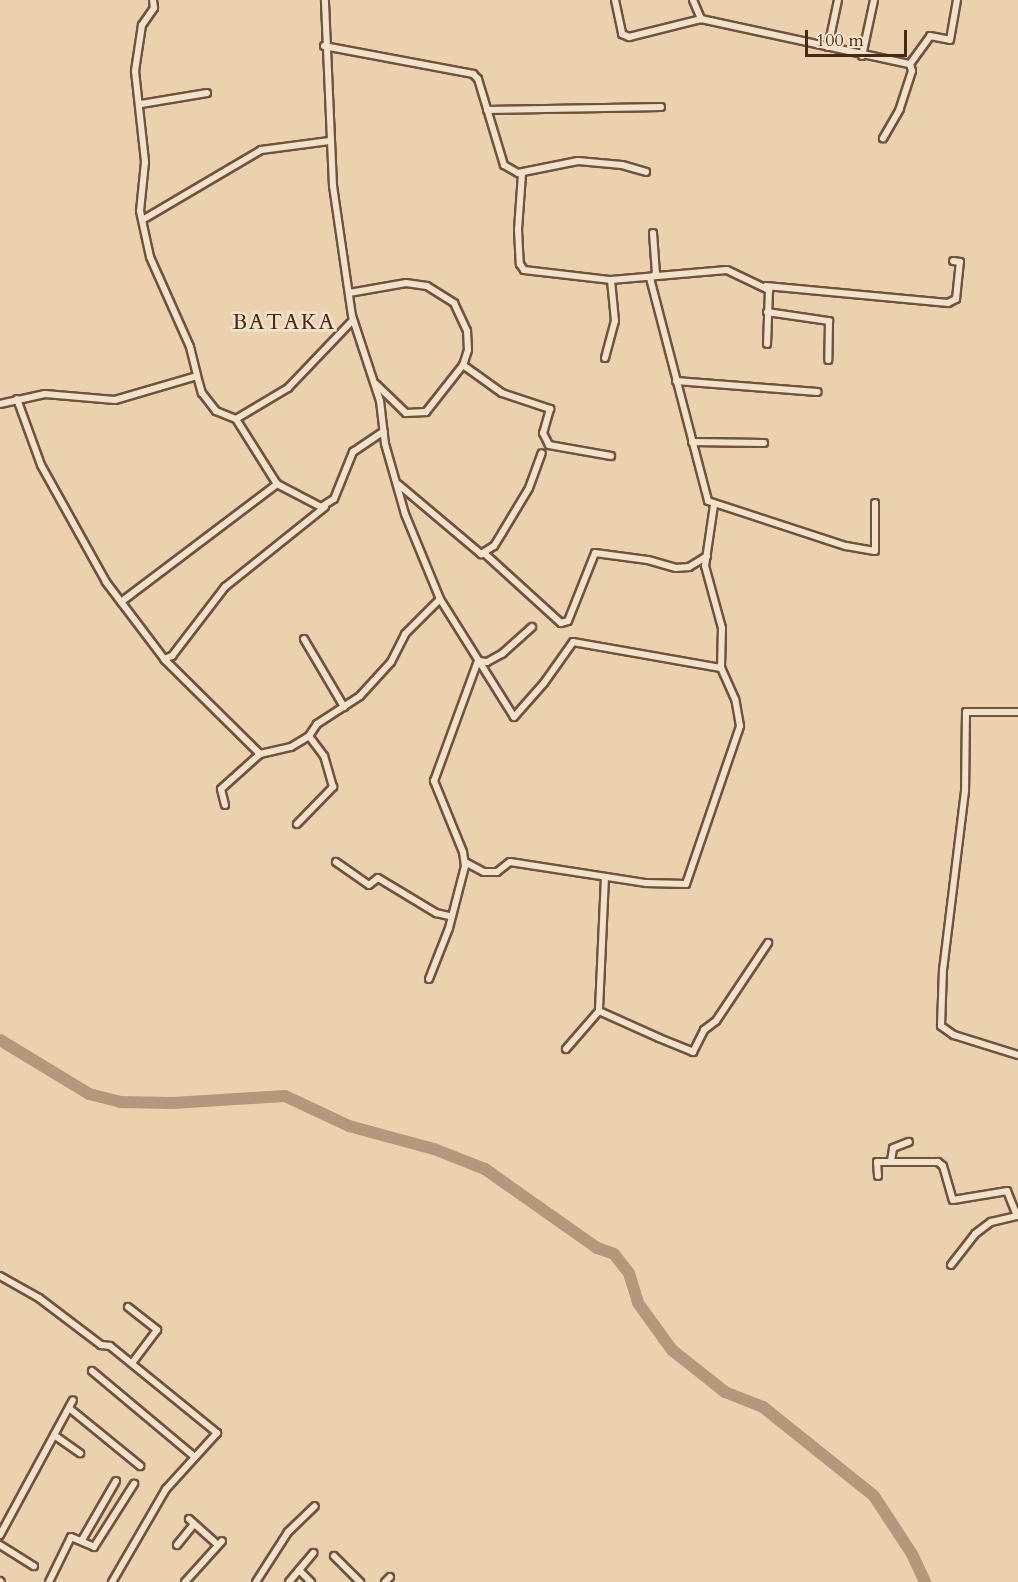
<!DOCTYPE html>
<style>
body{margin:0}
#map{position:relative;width:1018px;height:1582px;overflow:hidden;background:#ead2af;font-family:Cardo,serif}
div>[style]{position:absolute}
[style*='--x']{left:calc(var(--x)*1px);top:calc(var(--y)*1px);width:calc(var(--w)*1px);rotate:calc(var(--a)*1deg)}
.river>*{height:12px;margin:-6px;padding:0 6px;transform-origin:6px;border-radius:6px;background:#b3987b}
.roads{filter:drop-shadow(2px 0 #71523c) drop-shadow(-2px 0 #71523c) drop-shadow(0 2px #71523c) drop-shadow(0 -2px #71523c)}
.street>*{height:6px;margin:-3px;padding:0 3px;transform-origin:3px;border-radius:3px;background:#f1e2cb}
span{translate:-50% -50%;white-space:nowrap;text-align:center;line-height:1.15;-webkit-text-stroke:5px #f1e2cb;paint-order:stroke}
.quarter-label{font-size:22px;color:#492815;letter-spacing:1.5px}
.scale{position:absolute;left:805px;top:30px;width:102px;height:27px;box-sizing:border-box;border:3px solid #492815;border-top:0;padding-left:8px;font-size:18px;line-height:21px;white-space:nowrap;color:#492815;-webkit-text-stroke:4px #f1e2cb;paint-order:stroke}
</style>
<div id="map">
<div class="river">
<i style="--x:0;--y:1040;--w:104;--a:31.2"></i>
<i style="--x:89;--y:1094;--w:32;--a:14"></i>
<i style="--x:120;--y:1102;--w:53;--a:1.1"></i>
<i style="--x:173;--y:1103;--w:112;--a:-3.6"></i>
<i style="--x:285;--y:1096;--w:71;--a:25.1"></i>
<i style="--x:349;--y:1126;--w:88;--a:15.1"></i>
<i style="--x:434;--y:1149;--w:55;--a:21.4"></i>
<i style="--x:485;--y:1169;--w:137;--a:35.2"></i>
<i style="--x:597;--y:1248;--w:18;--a:19"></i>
<i style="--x:614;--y:1254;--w:24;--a:52"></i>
<i style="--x:629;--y:1273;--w:31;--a:73"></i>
<i style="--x:638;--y:1303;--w:58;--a:54.1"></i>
<i style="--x:672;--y:1350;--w:68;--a:38.4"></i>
<i style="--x:725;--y:1392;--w:41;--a:21.5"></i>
<i style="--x:763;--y:1407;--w:142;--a:38.7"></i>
<i style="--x:874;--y:1496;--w:69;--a:56.8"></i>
<i style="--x:912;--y:1554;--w:31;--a:65"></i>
</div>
<div class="roads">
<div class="street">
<i style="--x:153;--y:0;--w:8;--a:83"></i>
<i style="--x:154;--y:8;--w:21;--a:125"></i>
<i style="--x:142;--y:25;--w:47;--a:98.7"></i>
<i style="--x:135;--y:71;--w:92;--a:83.7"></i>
<i style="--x:145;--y:162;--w:49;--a:95.8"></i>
<i style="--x:140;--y:211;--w:47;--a:77.7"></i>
<i style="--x:150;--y:257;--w:98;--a:66"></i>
<i style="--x:190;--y:347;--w:30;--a:76"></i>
<i style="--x:615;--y:0;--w:35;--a:78"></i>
<i style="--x:622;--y:34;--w:8;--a:23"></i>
<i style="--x:629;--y:37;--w:74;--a:-14"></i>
<i style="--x:693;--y:0;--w:21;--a:67"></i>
<i style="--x:701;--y:19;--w:214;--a:12.2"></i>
<i style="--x:910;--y:64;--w:7;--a:74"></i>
<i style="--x:912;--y:71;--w:40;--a:108"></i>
<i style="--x:900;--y:109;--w:34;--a:120"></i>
<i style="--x:324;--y:46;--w:152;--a:10.6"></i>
<i style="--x:473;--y:74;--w:7;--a:45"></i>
<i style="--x:478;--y:79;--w:90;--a:73.2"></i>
<i style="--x:504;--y:165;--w:16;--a:30"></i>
<i style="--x:518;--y:173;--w:61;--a:-11.3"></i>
<i style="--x:578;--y:161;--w:44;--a:5.2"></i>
<i style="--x:622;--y:165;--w:25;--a:16"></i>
<i style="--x:828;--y:47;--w:48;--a:-78"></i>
<i style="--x:862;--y:56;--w:57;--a:-77.9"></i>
<i style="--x:910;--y:64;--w:34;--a:-54"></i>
<i style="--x:930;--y:36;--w:20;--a:11"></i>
<i style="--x:950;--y:40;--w:41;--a:-80.1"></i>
<i style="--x:141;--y:104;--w:67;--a:-9.5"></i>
<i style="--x:487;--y:110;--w:174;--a:-1"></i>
<i style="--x:522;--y:174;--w:56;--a:94.1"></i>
<i style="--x:518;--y:230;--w:34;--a:87"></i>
<i style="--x:520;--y:264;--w:7;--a:56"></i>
<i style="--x:524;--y:270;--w:88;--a:6.6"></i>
<i style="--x:611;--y:280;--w:116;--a:-4.9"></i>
<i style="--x:727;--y:270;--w:47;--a:25.5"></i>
<i style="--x:769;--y:290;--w:54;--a:92.1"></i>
<i style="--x:144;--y:219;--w:136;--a:-30.5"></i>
<i style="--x:261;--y:150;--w:69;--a:-7.5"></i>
<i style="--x:653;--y:233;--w:41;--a:85.8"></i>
<i style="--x:656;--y:274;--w:7;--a:146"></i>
<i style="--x:650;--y:278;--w:230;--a:75.4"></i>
<i style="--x:708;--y:501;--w:145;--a:18.1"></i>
<i style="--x:846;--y:546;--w:29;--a:10"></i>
<i style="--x:875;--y:551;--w:48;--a:-90"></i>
<i style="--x:766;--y:286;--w:183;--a:5.3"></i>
<i style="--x:948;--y:303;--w:9;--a:-27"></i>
<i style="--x:956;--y:299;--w:37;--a:-84"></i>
<i style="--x:960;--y:262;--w:7;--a:-172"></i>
<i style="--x:349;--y:293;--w:58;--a:-10"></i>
<i style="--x:406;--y:283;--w:21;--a:8"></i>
<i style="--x:427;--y:286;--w:32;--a:32"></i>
<i style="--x:454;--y:303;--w:31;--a:65"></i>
<i style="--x:467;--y:331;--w:19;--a:87"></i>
<i style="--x:468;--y:350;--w:16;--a:108"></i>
<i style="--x:463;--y:365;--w:60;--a:128.2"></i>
<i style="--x:426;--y:412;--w:20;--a:177"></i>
<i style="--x:406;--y:413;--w:42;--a:-136"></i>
<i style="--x:767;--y:312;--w:63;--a:8.3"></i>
<i style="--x:829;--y:321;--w:39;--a:91"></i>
<i style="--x:605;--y:358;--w:38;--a:-75"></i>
<i style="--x:615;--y:321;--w:41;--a:-95.6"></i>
<i style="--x:463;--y:365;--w:48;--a:35.7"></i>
<i style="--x:502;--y:393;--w:51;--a:18.4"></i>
<i style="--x:550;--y:409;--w:25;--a:106"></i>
<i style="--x:543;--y:433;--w:13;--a:63"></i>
<i style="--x:549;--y:445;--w:63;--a:10.1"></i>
<i style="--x:676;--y:381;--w:142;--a:4.4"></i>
<i style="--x:17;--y:399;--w:70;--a:70"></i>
<i style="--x:41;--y:465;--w:134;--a:60.9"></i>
<i style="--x:106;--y:582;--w:98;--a:52.9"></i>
<i style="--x:165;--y:660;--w:134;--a:44.7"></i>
<i style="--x:0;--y:404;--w:46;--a:-12.5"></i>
<i style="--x:45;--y:394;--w:70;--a:4.9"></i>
<i style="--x:115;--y:400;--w:85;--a:-16.3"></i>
<i style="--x:197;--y:376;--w:18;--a:74"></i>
<i style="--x:202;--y:393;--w:23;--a:52"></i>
<i style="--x:216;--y:411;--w:22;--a:22"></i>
<i style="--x:236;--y:419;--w:61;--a:-30.8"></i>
<i style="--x:288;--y:388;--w:94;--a:-46.3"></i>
<i style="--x:236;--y:419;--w:77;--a:57.8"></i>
<i style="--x:277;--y:484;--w:50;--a:27.6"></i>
<i style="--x:321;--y:507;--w:15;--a:-32"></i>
<i style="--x:334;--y:499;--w:51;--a:-68"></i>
<i style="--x:353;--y:452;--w:37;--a:-34"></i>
<i style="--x:692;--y:442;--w:72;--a:0.8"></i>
<i style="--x:398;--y:484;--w:109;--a:40.1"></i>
<i style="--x:481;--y:554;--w:15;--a:-32"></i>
<i style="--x:494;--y:546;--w:15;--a:-58"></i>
<i style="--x:502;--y:533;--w:52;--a:-59"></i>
<i style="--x:529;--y:488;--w:37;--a:-70"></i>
<i style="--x:484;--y:553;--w:104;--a:42.3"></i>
<i style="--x:561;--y:623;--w:7;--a:-16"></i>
<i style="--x:568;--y:621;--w:73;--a:-68.3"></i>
<i style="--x:595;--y:553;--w:53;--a:7.5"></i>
<i style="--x:648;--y:560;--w:29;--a:16"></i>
<i style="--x:676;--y:568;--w:13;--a:-4"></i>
<i style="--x:689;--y:567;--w:21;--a:-31"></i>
<i style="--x:440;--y:599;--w:139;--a:57.9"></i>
<i style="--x:514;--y:717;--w:45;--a:-48.6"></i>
<i style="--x:544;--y:683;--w:50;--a:-54.7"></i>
<i style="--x:573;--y:642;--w:150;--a:10"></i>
<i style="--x:721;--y:668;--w:40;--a:-88.6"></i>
<i style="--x:722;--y:628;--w:64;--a:-105.3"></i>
<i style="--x:705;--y:566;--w:62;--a:-81.6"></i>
<i style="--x:121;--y:602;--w:196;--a:-37.1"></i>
<i style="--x:304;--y:639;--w:79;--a:59.5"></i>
<i style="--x:164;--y:659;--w:9;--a:-21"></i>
<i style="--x:172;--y:656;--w:87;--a:-52.5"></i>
<i style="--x:225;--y:587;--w:128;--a:-38.7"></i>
<i style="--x:1018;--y:712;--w:52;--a:180"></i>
<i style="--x:966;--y:712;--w:79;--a:90.7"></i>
<i style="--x:965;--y:791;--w:179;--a:97"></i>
<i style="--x:943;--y:969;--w:57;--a:92"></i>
<i style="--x:941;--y:1026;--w:16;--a:35"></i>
<i style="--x:954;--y:1035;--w:67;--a:17.4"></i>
<i style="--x:225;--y:805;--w:16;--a:-104"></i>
<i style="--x:221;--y:789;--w:52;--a:-41.9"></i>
<i style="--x:260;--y:754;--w:32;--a:-13"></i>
<i style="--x:291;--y:747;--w:21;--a:-31"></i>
<i style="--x:309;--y:736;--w:14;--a:-56"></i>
<i style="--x:317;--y:724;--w:51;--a:-33.1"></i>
<i style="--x:360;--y:696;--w:46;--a:-47.6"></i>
<i style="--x:391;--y:662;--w:31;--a:-63"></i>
<i style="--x:405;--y:634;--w:49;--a:-45"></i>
<i style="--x:440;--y:599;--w:92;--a:-112.4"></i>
<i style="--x:405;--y:514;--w:73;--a:-105.9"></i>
<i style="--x:385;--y:444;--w:43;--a:-96.6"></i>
<i style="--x:380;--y:401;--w:89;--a:-108.2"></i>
<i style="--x:352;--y:316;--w:131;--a:-98.3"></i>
<i style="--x:333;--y:186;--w:186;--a:-92.5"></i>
<i style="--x:297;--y:824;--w:52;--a:-45.8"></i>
<i style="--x:333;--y:787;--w:32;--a:-106"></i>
<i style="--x:324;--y:756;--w:25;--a:-127"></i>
<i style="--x:336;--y:862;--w:40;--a:34.9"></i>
<i style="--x:369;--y:885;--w:11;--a:-38"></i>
<i style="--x:378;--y:878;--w:68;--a:31.1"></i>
<i style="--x:436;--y:913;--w:13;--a:13"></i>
<i style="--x:465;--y:862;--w:21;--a:28"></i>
<i style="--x:484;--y:872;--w:13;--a:0"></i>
<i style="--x:497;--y:872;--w:16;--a:-38"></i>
<i style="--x:510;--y:862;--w:138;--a:8.8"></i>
<i style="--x:646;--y:883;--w:40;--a:1.4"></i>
<i style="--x:686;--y:884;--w:167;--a:-71.1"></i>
<i style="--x:740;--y:726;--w:27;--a:-100"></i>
<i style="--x:735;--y:699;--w:34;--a:-114"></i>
<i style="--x:605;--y:877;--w:134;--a:92.6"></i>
<i style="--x:599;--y:1011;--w:66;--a:24.2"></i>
<i style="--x:659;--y:1038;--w:37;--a:22"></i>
<i style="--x:693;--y:1052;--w:25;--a:-63"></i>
<i style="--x:704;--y:1030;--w:15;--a:-37"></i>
<i style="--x:716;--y:1021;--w:94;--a:-56.3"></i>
<i style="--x:429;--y:979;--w:55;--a:-68.6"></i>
<i style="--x:449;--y:928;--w:64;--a:-75.5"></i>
<i style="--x:465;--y:866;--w:14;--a:-98"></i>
<i style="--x:463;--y:852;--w:77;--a:-112.2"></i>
<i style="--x:434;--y:781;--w:128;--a:-69.9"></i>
<i style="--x:478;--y:661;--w:9;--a:6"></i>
<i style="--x:487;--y:662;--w:18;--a:-29"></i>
<i style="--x:503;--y:653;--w:39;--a:-42"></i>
<i style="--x:566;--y:1049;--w:50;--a:-49"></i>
<i style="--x:891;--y:1161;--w:13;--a:-81"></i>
<i style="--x:893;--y:1148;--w:17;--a:-21"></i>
<i style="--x:878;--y:1176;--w:14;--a:-94"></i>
<i style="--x:877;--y:1162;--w:61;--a:0"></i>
<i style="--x:938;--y:1162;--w:6;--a:39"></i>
<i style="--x:943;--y:1166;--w:35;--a:74"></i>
<i style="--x:953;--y:1200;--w:55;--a:-9.5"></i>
<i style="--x:1007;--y:1191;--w:27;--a:68"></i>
<i style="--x:951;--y:1265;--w:39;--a:-52"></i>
<i style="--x:975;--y:1234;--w:20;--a:-37"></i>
<i style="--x:991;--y:1222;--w:28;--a:-13"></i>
<i style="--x:0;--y:1276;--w:45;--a:29.4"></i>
<i style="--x:39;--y:1298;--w:78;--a:37.2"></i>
<i style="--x:101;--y:1345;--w:9;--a:6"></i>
<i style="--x:110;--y:1346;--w:138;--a:39.1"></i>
<i style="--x:217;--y:1433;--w:76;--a:132.3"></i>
<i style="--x:166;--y:1489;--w:108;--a:120.1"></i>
<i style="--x:128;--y:1307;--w:37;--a:38"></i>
<i style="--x:157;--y:1330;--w:41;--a:127.1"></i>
<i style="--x:92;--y:1371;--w:134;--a:39.9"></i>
<i style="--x:69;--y:1408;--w:92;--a:39.2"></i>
<i style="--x:54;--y:1435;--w:32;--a:35"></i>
<i style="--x:189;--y:1519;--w:39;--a:42"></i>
<i style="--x:0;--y:1535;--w:153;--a:-61.6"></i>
<i style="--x:82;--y:1540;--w:68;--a:-60"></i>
<i style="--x:0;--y:1545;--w:40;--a:32"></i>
<i style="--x:177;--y:1545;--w:27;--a:-51"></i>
<i style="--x:334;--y:1556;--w:37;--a:45"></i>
<i style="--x:299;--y:1570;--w:17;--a:45"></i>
<i style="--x:0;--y:1581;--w:1;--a:45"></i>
<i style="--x:49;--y:1582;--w:50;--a:-63.9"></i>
<i style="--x:71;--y:1537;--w:25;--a:23"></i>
<i style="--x:94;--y:1547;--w:75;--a:-57.6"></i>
<i style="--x:185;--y:1582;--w:55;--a:-47.9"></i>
<i style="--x:256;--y:1582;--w:59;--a:-57.4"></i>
<i style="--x:288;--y:1532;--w:37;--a:-44"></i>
<i style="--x:289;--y:1582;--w:38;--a:-50"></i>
<i style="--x:385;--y:1582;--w:7;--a:-45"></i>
</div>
</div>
<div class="quarter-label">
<span style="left:284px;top:323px">BATAKA</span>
</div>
<div class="scale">100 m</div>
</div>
